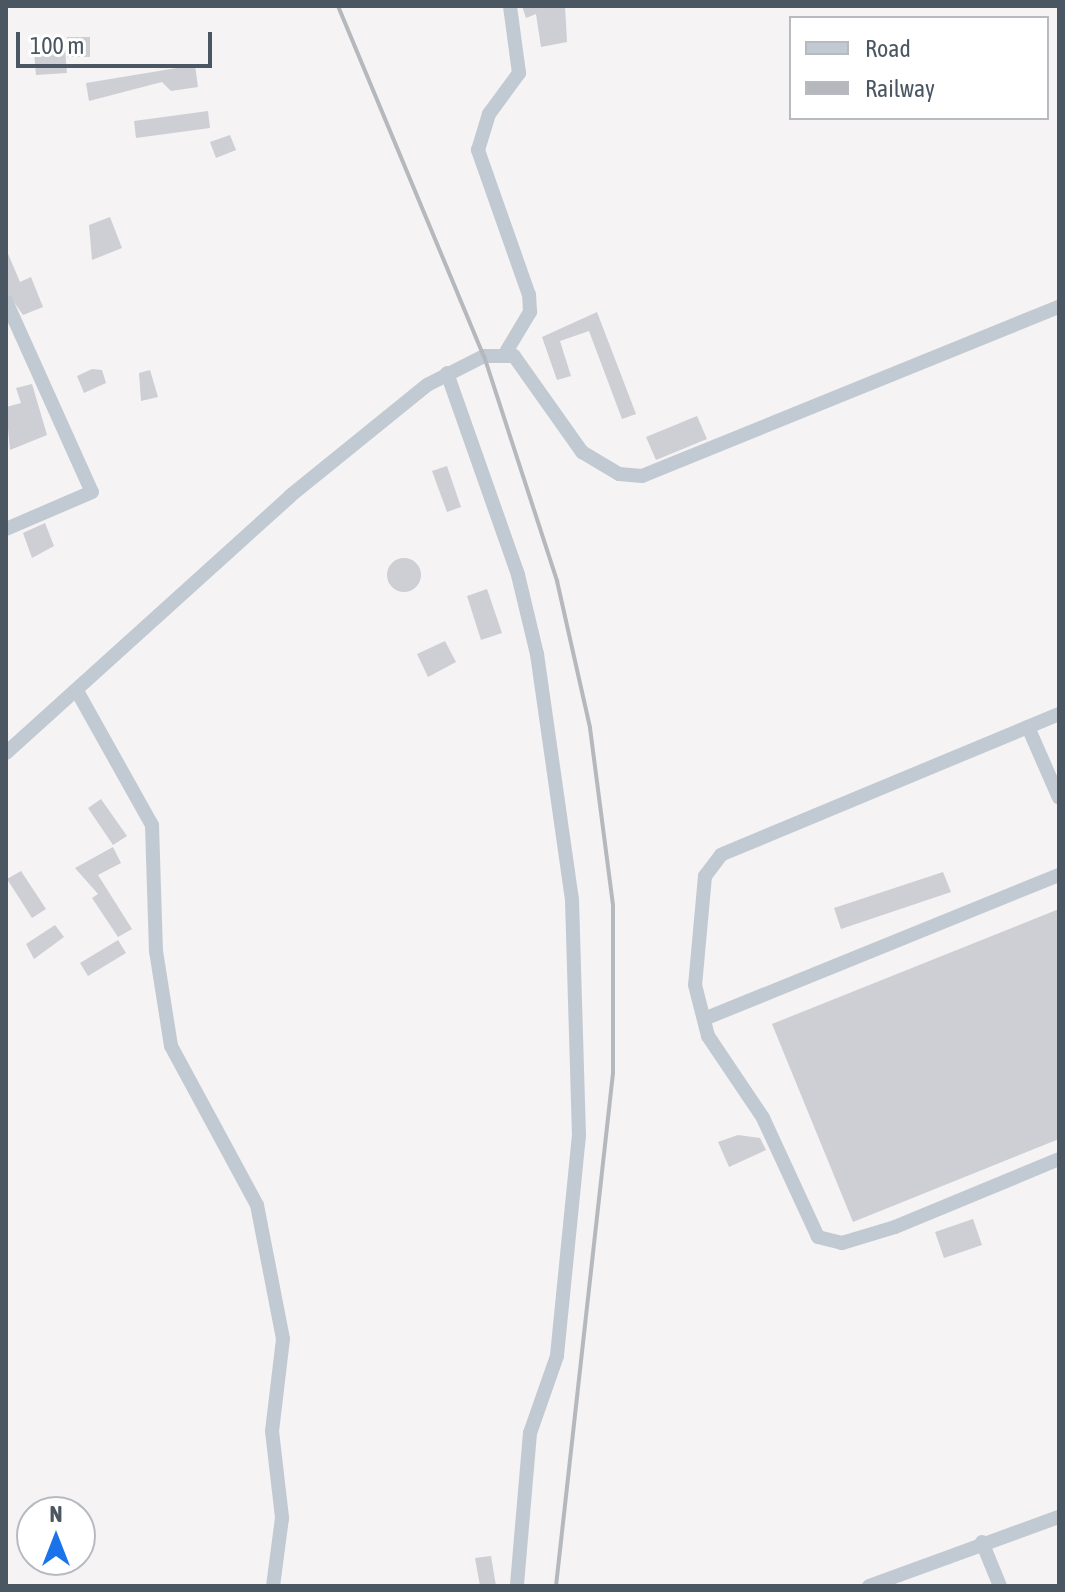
<!DOCTYPE html>
<style>
body{margin:0}
#map{position:relative;width:1065px;height:1592px;overflow:hidden;background:#f5f3f3;font-family:"Asap Condensed",sans-serif}
div>[style]{position:absolute}
[style*='--x']{left:calc(var(--x)*1px);top:calc(var(--y)*1px);width:calc(var(--w)*1px);rotate:calc(var(--a)*1deg)}
.building>*{inset:0;background:#cdcfd5}
.round{border-radius:50%}
.minor>*{height:14px;margin:-7px;padding:0 7px;transform-origin:7px;border-radius:7px;background:#c1cad2}
.rail>*{height:4px;margin:-2px;padding:0 2px;transform-origin:2px;border-radius:2px;background:#b5b8bd}
span{translate:-50% -50%;white-space:nowrap;text-align:center;line-height:1.15;-webkit-text-stroke:7px #fff;paint-order:stroke}
.frame{position:absolute;inset:0;border:8px solid #4a5661;pointer-events:none}
.legend{position:absolute;left:789px;top:16px;width:260px;height:104px;box-sizing:border-box;background:#fff;border:2px solid #b7bbc0;margin:0;padding:10px 14px;list-style:none;font-size:24px;color:#4a5661}
.legend li{display:flex;align-items:center;gap:16px;height:40px}
.legend b{width:40px;border:2px solid #b7bbc0}
.north{position:absolute;left:16px;top:1496px;width:80px;height:80px;box-sizing:border-box;background:#fff;border:2px solid #b7bbc0;border-radius:50%;rotate:0deg;font-size:22px;font-weight:700;line-height:32px;text-align:center;color:#4a5661}
.north::after{content:'';display:block;margin:auto;width:28px;height:36px;background:#1a73e8;clip-path:polygon(50% 0,100% 100%,50% 72%,0 100%)}
.scale{position:absolute;left:16px;top:32px;width:196px;height:36px;box-sizing:border-box;border:4px solid #4a5661;border-top:0;padding-left:10px;font-size:24px;line-height:28px;white-space:nowrap;color:#4a5661;-webkit-text-stroke:6px #fff;paint-order:stroke}
</style>
<div id="map">
<div class="building">
<i style="clip-path:polygon(522px 6px,565px 6px,567px 42px,541px 47px,536px 14px,526px 18px)"></i>
<i style="clip-path:polygon(67px 37px,90px 37px,90px 57px,67px 57px)"></i>
<i style="clip-path:polygon(65px 49px,67px 73px,36px 75px,34px 52px)"></i>
<i style="clip-path:polygon(195px 65px,198px 87px,171px 91px,162px 82px,89px 101px,86px 83px)"></i>
<i style="clip-path:polygon(208px 111px,210px 128px,136px 138px,134px 121px)"></i>
<i style="clip-path:polygon(230px 135px,236px 150px,216px 158px,210px 142px)"></i>
<i style="clip-path:polygon(110px 217px,122px 248px,92px 260px,89px 225px)"></i>
<i style="clip-path:polygon(6px 249px,20px 282px,31px 277px,43px 307px,23px 315px,6px 291px)"></i>
<i style="clip-path:polygon(597px 312px,636px 414px,622px 419px,589px 331px,560px 341px,571px 376px,557px 380px,542px 337px)"></i>
<i style="clip-path:polygon(92px 369px,102px 370px,106px 383px,84px 393px,77px 376px)"></i>
<i style="clip-path:polygon(150px 370px,158px 397px,141px 401px,139px 373px)"></i>
<i style="clip-path:polygon(32px 384px,47px 435px,10px 450px,6px 407px,21px 403px,16px 388px)"></i>
<i style="clip-path:polygon(697px 416px,707px 439px,656px 460px,646px 437px)"></i>
<i style="clip-path:polygon(447px 466px,461px 507px,447px 512px,432px 471px)"></i>
<i style="clip-path:polygon(45px 523px,54px 546px,32px 558px,23px 533px)"></i>
<i class="round" style="left:387px;top:558px;width:34px;height:34px"></i>
<i style="clip-path:polygon(487px 589px,502px 633px,481px 640px,467px 596px)"></i>
<i style="clip-path:polygon(445px 641px,456px 662px,428px 677px,417px 654px)"></i>
<i style="clip-path:polygon(101px 799px,127px 836px,113px 845px,88px 808px)"></i>
<i style="clip-path:polygon(113px 847px,121px 863px,98px 875px,132px 929px,118px 937px,92px 898px,98px 894px,75px 868px)"></i>
<i style="clip-path:polygon(21px 871px,46px 909px,32px 918px,7px 879px)"></i>
<i style="clip-path:polygon(943px 872px,951px 892px,841px 929px,834px 908px)"></i>
<i style="clip-path:polygon(1059px 909px,1059px 1139px,853px 1222px,772px 1024px)"></i>
<i style="clip-path:polygon(55px 925px,64px 937px,34px 959px,26px 944px)"></i>
<i style="clip-path:polygon(118px 940px,126px 953px,88px 976px,80px 963px)"></i>
<i style="clip-path:polygon(738px 1135px,760px 1138px,766px 1150px,729px 1167px,718px 1142px)"></i>
<i style="clip-path:polygon(973px 1219px,982px 1245px,944px 1258px,935px 1232px)"></i>
<i style="clip-path:polygon(491px 1556px,496px 1586px,480px 1586px,475px 1558px)"></i>
</div>
<div class="minor">
<i style="--x:6;--y:301;--w:209;--a:65.8"></i>
<i style="--x:92;--y:492;--w:94;--a:156.7"></i>
<i style="--x:506;--y:352;--w:47;--a:-59"></i>
<i style="--x:530;--y:312;--w:17;--a:-93"></i>
<i style="--x:529;--y:295;--w:154;--a:-109.4"></i>
<i style="--x:478;--y:150;--w:38;--a:-73"></i>
<i style="--x:489;--y:114;--w:51;--a:-53.8"></i>
<i style="--x:519;--y:73;--w:68;--a:-97.7"></i>
<i style="--x:447;--y:373;--w:214;--a:70.6"></i>
<i style="--x:518;--y:575;--w:81;--a:76.5"></i>
<i style="--x:537;--y:654;--w:248;--a:81.9"></i>
<i style="--x:572;--y:900;--w:235;--a:88.3"></i>
<i style="--x:579;--y:1135;--w:222;--a:95.7"></i>
<i style="--x:557;--y:1356;--w:82;--a:109.3"></i>
<i style="--x:530;--y:1433;--w:154;--a:94.9"></i>
<i style="--x:77;--y:691;--w:154;--a:60.8"></i>
<i style="--x:152;--y:825;--w:126;--a:88.2"></i>
<i style="--x:156;--y:951;--w:96;--a:81"></i>
<i style="--x:171;--y:1046;--w:181;--a:61.6"></i>
<i style="--x:257;--y:1205;--w:136;--a:79"></i>
<i style="--x:283;--y:1339;--w:93;--a:96.8"></i>
<i style="--x:272;--y:1431;--w:88;--a:83.4"></i>
<i style="--x:282;--y:1518;--w:69;--a:97.5"></i>
<i style="--x:1059;--y:714;--w:366;--a:157.4"></i>
<i style="--x:721;--y:855;--w:26;--a:127"></i>
<i style="--x:705;--y:876;--w:109;--a:95.2"></i>
<i style="--x:695;--y:985;--w:53;--a:75.7"></i>
<i style="--x:708;--y:1036;--w:99;--a:56.1"></i>
<i style="--x:763;--y:1118;--w:131;--a:65.2"></i>
<i style="--x:818;--y:1237;--w:25;--a:14"></i>
<i style="--x:842;--y:1243;--w:55;--a:-16.8"></i>
<i style="--x:895;--y:1227;--w:178;--a:-22.5"></i>
<i style="--x:1028;--y:727;--w:77;--a:66.4"></i>
<i style="--x:6;--y:753;--w:383;--a:-42.1"></i>
<i style="--x:290;--y:496;--w:176;--a:-39"></i>
<i style="--x:427;--y:385;--w:64;--a:-27"></i>
<i style="--x:484;--y:356;--w:30;--a:0"></i>
<i style="--x:514;--y:356;--w:118;--a:54.7"></i>
<i style="--x:582;--y:452;--w:43;--a:30.7"></i>
<i style="--x:619;--y:474;--w:23;--a:5"></i>
<i style="--x:642;--y:476;--w:450;--a:-22.1"></i>
<i style="--x:704;--y:1019;--w:383;--a:-22.1"></i>
<i style="--x:982;--y:1542;--w:48;--a:67.8"></i>
<i style="--x:869;--y:1586;--w:202;--a:-20"></i>
</div>
<div class="rail">
<i style="--x:338;--y:6;--w:379;--a:67.4"></i>
<i style="--x:484;--y:356;--w:237;--a:72"></i>
<i style="--x:557;--y:581;--w:151;--a:77.3"></i>
<i style="--x:590;--y:728;--w:179;--a:82.6"></i>
<i style="--x:613;--y:906;--w:167;--a:90"></i>
<i style="--x:613;--y:1073;--w:516;--a:96.34"></i>
</div>
<div class="frame"></div>
<ul class="legend">
<li><b style="height:10px;background:#c1cad2"></b>Road</li>
<li><b style="height:10px;background:#b5b8bd"></b>Railway</li>
</ul>
<div class="north">N</div>
<div class="scale">100 m</div>
</div>
